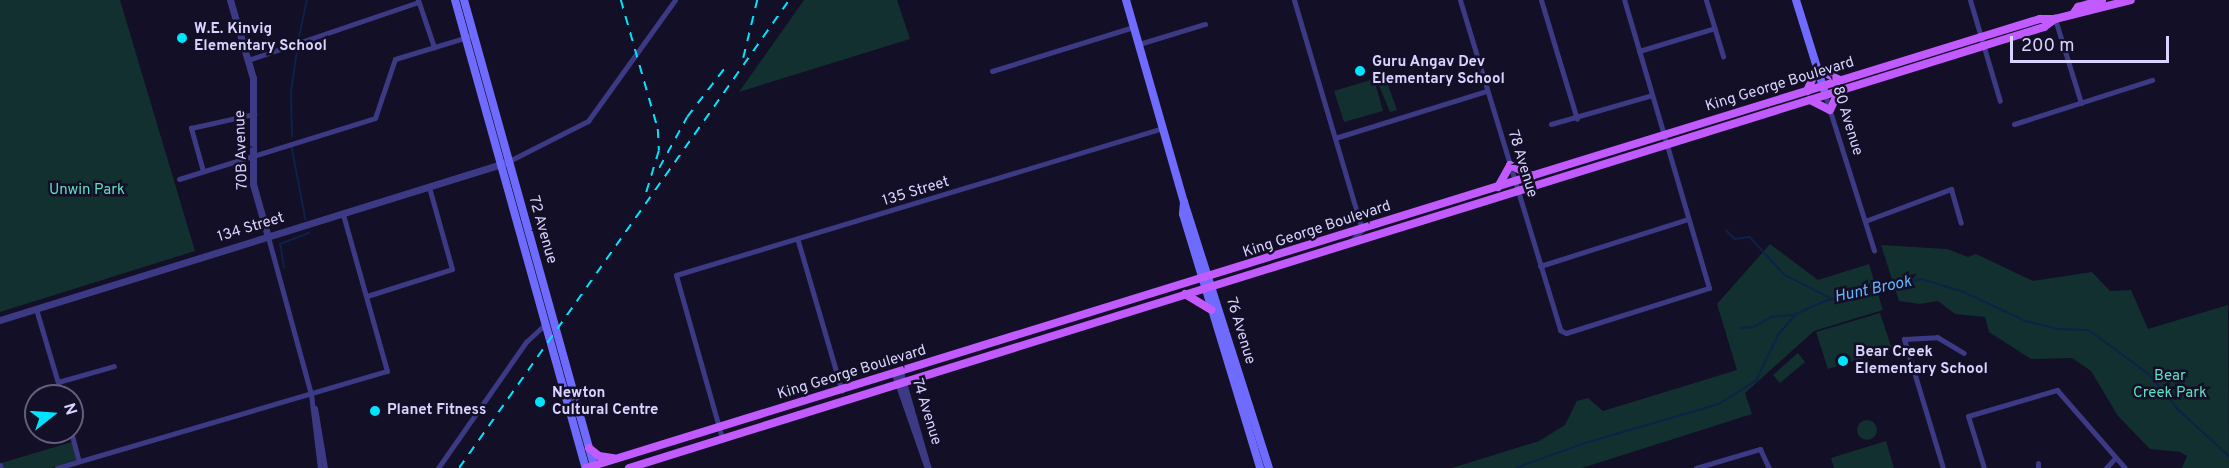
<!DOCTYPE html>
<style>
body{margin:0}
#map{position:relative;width:2229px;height:468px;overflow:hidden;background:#130f26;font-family:Overpass,sans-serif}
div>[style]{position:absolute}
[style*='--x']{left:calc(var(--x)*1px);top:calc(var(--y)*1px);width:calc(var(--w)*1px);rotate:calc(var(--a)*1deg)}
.green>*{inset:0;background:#12302f}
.round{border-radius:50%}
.stream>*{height:1.5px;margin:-0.75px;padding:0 0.75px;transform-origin:0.75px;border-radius:0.75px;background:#0c2248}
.minor>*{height:5px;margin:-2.5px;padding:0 2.5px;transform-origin:2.5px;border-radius:2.5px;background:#3d3a85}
.tertiary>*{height:7px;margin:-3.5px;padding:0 3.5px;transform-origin:3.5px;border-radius:3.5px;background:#3d3a85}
.secondary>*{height:8px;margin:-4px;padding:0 4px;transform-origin:4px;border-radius:4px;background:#6f6bff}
.primary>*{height:8px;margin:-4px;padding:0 4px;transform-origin:4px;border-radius:4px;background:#c25bff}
.rail>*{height:1.5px;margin-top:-0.75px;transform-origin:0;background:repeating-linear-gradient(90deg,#00e5ff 0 9px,transparent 0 17px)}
.dots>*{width:16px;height:16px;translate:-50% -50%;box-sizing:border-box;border:3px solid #130f26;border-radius:50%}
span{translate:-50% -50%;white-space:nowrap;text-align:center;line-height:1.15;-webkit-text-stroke:5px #130f26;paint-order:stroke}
.poi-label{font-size:15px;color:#d9d4ff;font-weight:700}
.left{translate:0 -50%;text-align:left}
.street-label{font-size:15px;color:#d9d4ff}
.park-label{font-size:15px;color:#5fe0c0}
.water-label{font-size:16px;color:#62b6ff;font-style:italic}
.north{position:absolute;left:24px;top:384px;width:60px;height:60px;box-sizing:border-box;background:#130f26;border:2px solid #625e7d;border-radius:50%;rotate:73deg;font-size:16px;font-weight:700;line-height:24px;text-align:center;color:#d9d4ff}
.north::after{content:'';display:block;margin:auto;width:21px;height:27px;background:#00e5ff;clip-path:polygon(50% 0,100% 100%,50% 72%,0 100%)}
.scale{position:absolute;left:2010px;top:36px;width:159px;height:27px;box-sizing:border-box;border:3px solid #d9d4ff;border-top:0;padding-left:8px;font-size:18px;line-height:21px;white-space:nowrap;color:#d9d4ff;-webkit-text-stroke:4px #130f26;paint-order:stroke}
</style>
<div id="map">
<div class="green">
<i style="clip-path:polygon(0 0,120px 0,195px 251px,0 312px)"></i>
<i style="clip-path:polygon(804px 0,897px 0,910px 39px,739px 92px)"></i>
<i style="clip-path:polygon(1384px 74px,1397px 110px,1390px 112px,1375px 76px)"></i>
<i style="clip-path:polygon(1374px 79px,1383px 111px,1344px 122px,1334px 91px)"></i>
<i style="clip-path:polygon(1770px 244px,1818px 280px,1869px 264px,1883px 310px,1814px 331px,1745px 393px,1752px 414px,1582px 468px,1452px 468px,1539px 441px,1565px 425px,1577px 401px,1588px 398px,1603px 411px,1737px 370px,1717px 304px)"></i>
<i style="clip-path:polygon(1881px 245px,1947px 249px,1968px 257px,1976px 254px,2033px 281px,2092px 272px,2110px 291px,2131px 290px,2148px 329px,2228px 305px,2229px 468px,2182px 468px,2187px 456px,2180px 452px,2150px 449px,2118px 416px,2091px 371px,2072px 358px,2031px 359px,1989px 332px,1985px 317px,1955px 314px,1938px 301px,1920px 304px,1899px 301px)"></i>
<i style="clip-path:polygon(1880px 313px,1892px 349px,1828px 369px,1816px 332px)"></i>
<i style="clip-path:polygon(1798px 353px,1805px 362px,1780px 383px,1773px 375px)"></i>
<i class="round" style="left:1857px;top:420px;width:20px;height:20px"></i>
<i style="clip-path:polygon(1886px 441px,1894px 468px,1834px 468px,1831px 458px)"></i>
<i style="clip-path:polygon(72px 442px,77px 460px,51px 468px,3px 468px,1px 463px)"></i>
</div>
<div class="stream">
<i style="--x:299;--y:37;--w:38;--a:-78"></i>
<i style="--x:292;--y:137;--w:45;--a:-91.3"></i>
<i style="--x:291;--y:92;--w:41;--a:-81.7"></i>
<i style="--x:292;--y:147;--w:74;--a:79.1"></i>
<i style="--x:1726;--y:230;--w:13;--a:45"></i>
<i style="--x:1735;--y:239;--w:15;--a:-8"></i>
<i style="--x:1750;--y:237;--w:52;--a:47.4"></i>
<i style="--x:1785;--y:275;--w:51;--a:27.1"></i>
<i style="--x:284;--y:268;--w:24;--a:-99"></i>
<i style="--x:280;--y:244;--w:31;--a:-21"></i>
<i style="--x:1741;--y:328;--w:13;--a:-4"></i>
<i style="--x:1754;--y:327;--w:20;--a:-30"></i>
<i style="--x:1771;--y:317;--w:23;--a:-5"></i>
<i style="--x:1516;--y:468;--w:70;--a:-20"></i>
<i style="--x:1582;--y:444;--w:143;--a:-16.3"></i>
<i style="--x:1719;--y:404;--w:44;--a:-31.9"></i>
<i style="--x:1756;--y:381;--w:51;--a:-64.4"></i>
<i style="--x:1778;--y:335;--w:28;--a:-49"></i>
<i style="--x:1796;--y:314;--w:32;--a:-24"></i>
<i style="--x:1825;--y:301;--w:99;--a:-12.8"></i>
<i style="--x:1922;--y:279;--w:44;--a:17.2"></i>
<i style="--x:1964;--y:292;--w:68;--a:25.1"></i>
<i style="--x:2026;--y:321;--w:33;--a:14"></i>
<i style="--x:2058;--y:329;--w:31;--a:2"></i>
<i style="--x:2089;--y:330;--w:74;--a:36.3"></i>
<i style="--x:2149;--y:374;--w:45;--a:50.4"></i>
<i style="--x:2178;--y:409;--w:69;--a:42.7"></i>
</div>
<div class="minor">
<i style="--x:418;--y:0;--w:50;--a:71.2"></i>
<i style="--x:1294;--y:0;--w:240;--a:73.5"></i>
<i style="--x:1362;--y:230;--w:17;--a:135"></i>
<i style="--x:1460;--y:0;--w:345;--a:73.1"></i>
<i style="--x:1560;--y:330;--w:7;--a:27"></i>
<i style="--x:1566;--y:333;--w:150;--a:-17.5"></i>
<i style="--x:1709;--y:288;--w:300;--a:-106.4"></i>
<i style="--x:1541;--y:0;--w:124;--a:73.2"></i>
<i style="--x:1706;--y:0;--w:59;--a:73.1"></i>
<i style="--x:1970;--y:0;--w:105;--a:73.5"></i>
<i style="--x:2055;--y:19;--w:88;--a:72.8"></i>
<i style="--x:1139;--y:44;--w:69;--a:-16.9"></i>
<i style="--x:1639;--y:51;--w:79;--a:-16.8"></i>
<i style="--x:248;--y:60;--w:180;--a:-18.8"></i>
<i style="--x:992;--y:71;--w:148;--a:-17.3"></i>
<i style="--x:1825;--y:95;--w:163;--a:72.5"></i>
<i style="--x:1551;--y:124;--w:105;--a:-16"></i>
<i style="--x:2014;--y:124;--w:145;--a:-17.7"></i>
<i style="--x:1335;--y:138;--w:159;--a:-17.2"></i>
<i style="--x:509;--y:161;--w:89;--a:-26.9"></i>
<i style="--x:588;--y:121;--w:149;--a:-54.3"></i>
<i style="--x:203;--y:171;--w:45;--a:-105.6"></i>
<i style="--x:191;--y:128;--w:65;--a:-12.5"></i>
<i style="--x:179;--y:179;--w:205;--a:-17.3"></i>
<i style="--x:375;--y:118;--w:62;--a:-71.3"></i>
<i style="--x:395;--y:59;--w:83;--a:-16.9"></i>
<i style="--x:1865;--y:221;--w:92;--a:-20.4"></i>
<i style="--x:1951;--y:189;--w:35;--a:74"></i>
<i style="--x:268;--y:237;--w:163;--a:74.7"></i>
<i style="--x:311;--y:394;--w:75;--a:83.1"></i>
<i style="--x:798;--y:241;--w:156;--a:73.7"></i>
<i style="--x:1540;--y:266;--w:155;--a:-17.6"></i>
<i style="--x:367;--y:296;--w:89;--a:-17.6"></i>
<i style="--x:452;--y:269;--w:85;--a:-105.7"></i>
<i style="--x:36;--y:309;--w:91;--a:73.4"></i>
<i style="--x:58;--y:382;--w:58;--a:-15.9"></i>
<i style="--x:315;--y:408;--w:61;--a:80.5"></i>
<i style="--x:71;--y:432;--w:30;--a:75"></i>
<i style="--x:722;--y:438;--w:169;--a:-105.8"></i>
<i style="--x:676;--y:275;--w:509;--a:-16.8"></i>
<i style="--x:2038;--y:463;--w:5;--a:90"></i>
<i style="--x:0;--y:465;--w:3;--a:72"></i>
<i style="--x:57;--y:468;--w:344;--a:-16.4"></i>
<i style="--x:387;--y:371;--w:163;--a:-105.7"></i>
<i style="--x:438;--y:468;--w:154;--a:-55.1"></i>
<i style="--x:526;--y:342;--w:26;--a:-43"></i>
<i style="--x:1696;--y:468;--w:67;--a:-16.5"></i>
<i style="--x:1760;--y:449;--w:21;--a:65"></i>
<i style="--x:1943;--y:468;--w:135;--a:-106.8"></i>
<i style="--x:1904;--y:339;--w:33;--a:-3"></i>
<i style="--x:1937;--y:337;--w:31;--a:31"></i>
<i style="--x:1984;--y:468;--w:54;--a:-107.1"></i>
<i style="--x:1968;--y:416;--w:93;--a:-16.3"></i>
<i style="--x:2057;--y:390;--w:103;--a:48.9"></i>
<i style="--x:2106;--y:468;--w:13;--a:-48"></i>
</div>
<div class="tertiary">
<i style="--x:230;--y:0;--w:81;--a:73.6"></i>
<i style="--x:253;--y:78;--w:106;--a:90"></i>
<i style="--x:253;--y:184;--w:55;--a:74.2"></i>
<i style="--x:0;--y:320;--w:529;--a:-17.27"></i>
<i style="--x:900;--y:372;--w:91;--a:74"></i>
<i style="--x:895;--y:374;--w:100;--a:70.7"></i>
</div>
<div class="secondary">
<i style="--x:455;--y:0;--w:486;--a:74.4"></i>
<i style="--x:464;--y:0;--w:486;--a:74.4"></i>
<i style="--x:1126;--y:0;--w:210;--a:74"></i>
<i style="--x:1184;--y:202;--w:279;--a:72.3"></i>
<i style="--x:1796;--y:0;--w:94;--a:72.7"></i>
<i style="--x:1184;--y:202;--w:12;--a:95"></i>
<i style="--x:1183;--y:214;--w:265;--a:73.1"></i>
</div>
<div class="primary">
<i style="--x:2073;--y:14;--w:9;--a:-54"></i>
<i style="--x:2078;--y:7;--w:25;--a:-16"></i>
<i style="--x:1807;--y:91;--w:24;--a:-66"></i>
<i style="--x:1817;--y:69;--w:25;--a:26"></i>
<i style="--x:1810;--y:100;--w:22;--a:27"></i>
<i style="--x:1830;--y:110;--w:21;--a:-65"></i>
<i style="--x:1498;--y:187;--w:25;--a:-61"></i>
<i style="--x:1510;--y:165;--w:25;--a:26"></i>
<i style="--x:1185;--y:294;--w:31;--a:31"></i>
<i style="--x:589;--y:448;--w:13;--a:39"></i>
<i style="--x:599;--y:456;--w:15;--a:8"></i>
<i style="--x:586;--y:468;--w:1460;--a:-17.17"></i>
<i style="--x:1981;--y:37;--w:62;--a:-17"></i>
<i style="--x:2040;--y:19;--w:14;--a:0"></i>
<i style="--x:629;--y:468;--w:1418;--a:-17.31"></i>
<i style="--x:1983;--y:46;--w:64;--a:-17.3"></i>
<i style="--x:2044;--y:27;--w:14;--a:-36"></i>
<i style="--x:2055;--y:19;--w:78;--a:-14"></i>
</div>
<div class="rail">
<i style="--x:621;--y:0;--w:134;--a:74"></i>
<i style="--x:658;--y:129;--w:22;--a:87"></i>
<i style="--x:659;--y:151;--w:45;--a:106.8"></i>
<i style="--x:743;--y:58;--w:60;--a:-76.4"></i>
<i style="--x:659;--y:168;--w:58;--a:-61.2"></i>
<i style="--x:687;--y:117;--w:66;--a:-52.4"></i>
<i style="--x:459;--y:468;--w:573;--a:-54.81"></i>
</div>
<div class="dots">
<i style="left:182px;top:38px;background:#00e5ff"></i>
<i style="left:1360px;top:71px;background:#00e5ff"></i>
<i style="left:1843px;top:361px;background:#00e5ff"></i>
<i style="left:540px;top:402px;background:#00e5ff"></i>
<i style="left:375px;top:411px;background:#00e5ff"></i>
</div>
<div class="poi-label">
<span class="left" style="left:194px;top:38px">W.E. Kinvig<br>Elementary School</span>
<span class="left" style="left:1372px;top:71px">Guru Angav Dev<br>Elementary School</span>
<span class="left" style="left:1855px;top:361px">Bear Creek<br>Elementary School</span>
<span class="left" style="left:552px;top:402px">Newton<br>Cultural Centre</span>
<span class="left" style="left:387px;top:411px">Planet Fitness</span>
</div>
<div class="street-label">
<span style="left:1780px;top:85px;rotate:-17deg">King George Boulevard</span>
<span style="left:1847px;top:121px;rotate:73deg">80 Avenue</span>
<span style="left:242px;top:150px;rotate:-92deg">70B Avenue</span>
<span style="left:1522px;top:164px;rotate:73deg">78 Avenue</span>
<span style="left:916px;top:192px;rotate:-17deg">135 Street</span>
<span style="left:251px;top:228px;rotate:-17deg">134 Street</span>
<span style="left:542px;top:230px;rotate:74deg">72 Avenue</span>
<span style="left:1317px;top:230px;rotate:-18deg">King George Boulevard</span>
<span style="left:1240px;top:331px;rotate:73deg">76 Avenue</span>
<span style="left:852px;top:373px;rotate:-17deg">King George Boulevard</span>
<span style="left:926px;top:412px;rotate:73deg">74 Avenue</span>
</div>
<div class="park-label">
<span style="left:87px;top:191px">Unwin Park</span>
<span style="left:2170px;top:385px">Bear<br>Creek Park</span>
</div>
<div class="water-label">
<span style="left:1873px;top:290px;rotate:-12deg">Hunt Brook</span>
</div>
<div class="north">N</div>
<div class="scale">200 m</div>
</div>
